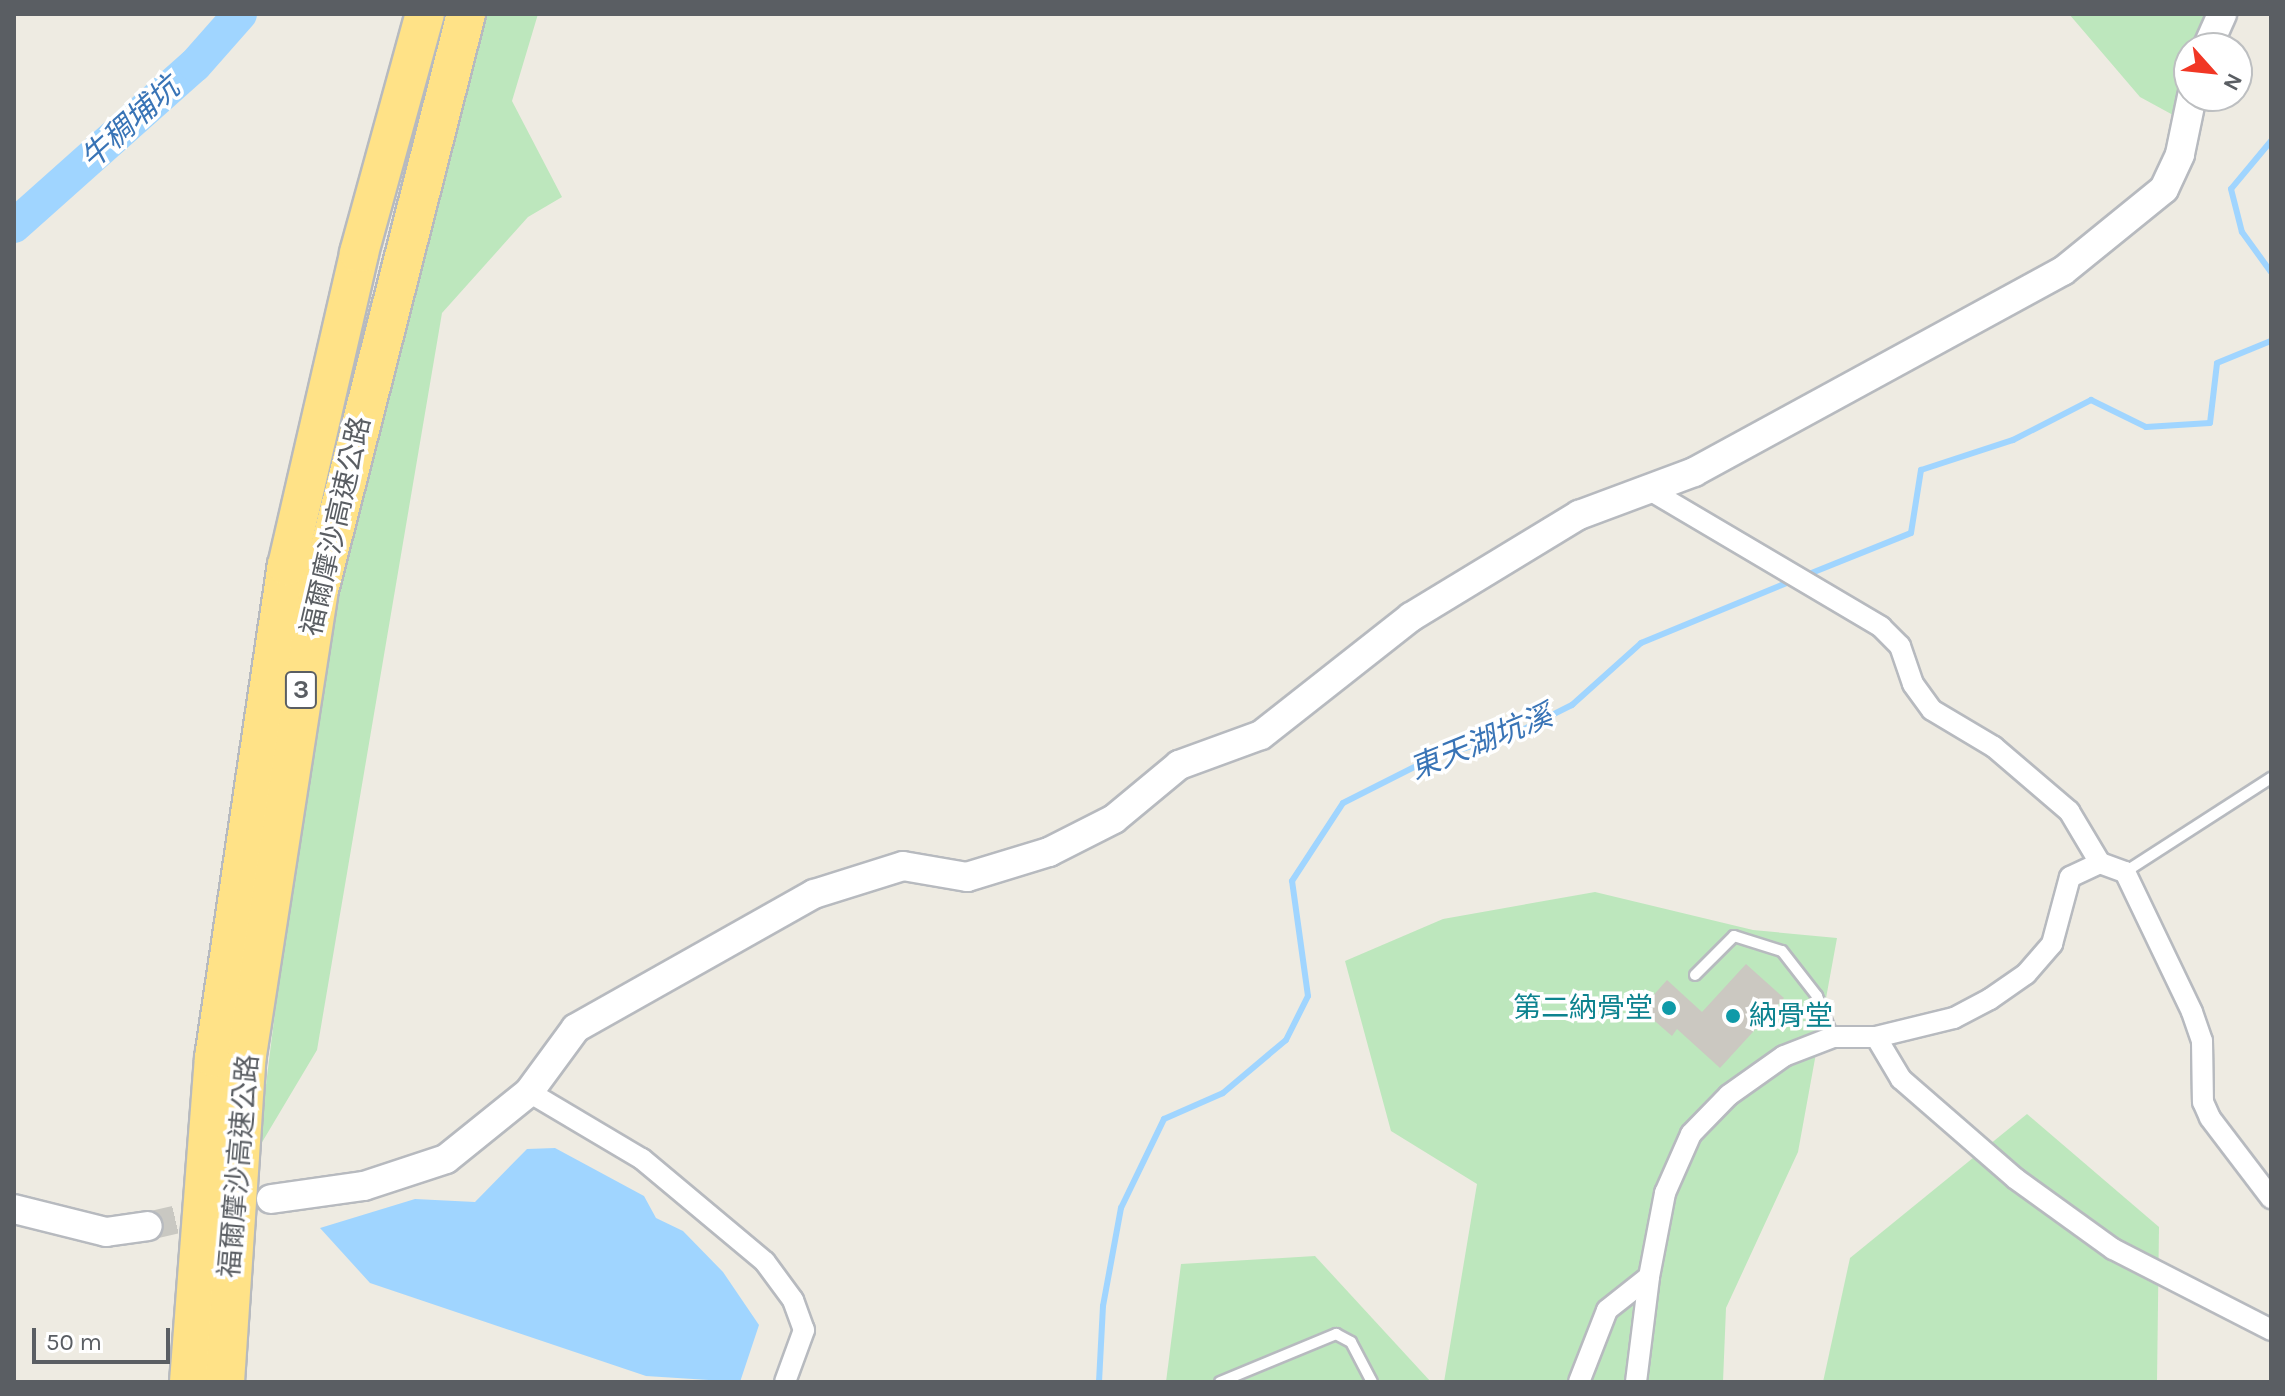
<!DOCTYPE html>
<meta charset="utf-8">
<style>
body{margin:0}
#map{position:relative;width:2285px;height:1396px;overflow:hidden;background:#eeebe2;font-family:Karla,"Noto Sans TC",sans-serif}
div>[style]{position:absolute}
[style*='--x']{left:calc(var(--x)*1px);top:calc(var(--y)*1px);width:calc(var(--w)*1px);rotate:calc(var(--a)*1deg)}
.green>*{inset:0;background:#bde7bd}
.water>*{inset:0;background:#a0d5ff}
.stream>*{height:6px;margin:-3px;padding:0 3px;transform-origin:3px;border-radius:3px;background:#a0d5ff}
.river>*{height:34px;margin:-17px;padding:0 17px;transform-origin:17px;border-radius:17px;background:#a0d5ff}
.building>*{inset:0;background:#cbc8c1}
.secondary-tunnel>*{height:28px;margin-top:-14px;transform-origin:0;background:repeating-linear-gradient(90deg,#c9c8c2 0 28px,transparent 0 42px)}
.roads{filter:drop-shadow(2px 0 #b7babf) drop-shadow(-2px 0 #b7babf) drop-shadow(0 2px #b7babf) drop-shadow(0 -2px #b7babf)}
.lane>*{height:10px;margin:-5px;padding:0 5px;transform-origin:5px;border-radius:5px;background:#fff}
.street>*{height:20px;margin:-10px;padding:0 10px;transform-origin:10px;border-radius:10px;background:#fff}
.secondary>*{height:28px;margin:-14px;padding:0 14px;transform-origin:14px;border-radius:14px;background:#fff}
.highway>*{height:38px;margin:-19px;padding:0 19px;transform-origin:19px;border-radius:19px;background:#ffe287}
.dots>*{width:22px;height:22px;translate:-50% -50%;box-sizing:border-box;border:4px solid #fff;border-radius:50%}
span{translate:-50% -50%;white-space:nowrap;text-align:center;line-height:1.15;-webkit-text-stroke:7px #fff;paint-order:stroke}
.shield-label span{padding:2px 6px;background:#fff;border:2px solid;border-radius:6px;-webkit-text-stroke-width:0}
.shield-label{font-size:26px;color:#5a5e63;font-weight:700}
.street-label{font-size:28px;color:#5a5e63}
.culture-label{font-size:28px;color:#0d838f}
.right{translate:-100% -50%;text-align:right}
.left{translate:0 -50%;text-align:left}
.water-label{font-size:30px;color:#3974b6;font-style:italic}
.frame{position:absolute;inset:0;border:16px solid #5a5e63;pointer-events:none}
.north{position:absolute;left:2173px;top:32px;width:80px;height:80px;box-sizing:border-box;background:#fff;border:2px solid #bdbfc1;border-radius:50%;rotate:117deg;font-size:22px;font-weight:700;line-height:32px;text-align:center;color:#5a5e63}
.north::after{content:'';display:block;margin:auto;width:28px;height:36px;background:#f13725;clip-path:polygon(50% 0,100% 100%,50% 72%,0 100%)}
.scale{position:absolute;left:32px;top:1328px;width:138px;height:36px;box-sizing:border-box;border:4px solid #5a5e63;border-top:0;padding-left:10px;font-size:24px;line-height:28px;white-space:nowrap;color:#5a5e63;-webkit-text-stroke:6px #fff;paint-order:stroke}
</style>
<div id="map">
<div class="green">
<i style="clip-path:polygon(479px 14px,538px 14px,512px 101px,562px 197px,528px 217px,442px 313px,317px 1050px,258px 1149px,296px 843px,361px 452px)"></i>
<i style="clip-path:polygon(2069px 14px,2209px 14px,2197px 48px,2189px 48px,2189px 70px,2173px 115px,2140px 97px)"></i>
<i style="clip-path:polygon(1595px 892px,1753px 930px,1837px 938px,1798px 1152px,1726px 1308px,1723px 1382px,1444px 1382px,1477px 1184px,1391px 1131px,1345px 961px,1443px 919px)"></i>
<i style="clip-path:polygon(2027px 1114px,2159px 1227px,2157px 1382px,1823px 1382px,1850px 1258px)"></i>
<i style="clip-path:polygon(1315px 1256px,1431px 1382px,1166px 1382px,1181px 1264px)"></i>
</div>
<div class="water">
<i style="clip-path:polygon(555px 1148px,644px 1196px,656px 1218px,683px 1231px,723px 1272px,759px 1325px,740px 1382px,646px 1376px,370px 1283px,320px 1228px,415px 1199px,475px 1202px,527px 1149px)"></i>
</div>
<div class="stream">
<i style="--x:2271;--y:141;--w:62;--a:129.8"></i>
<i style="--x:2231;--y:189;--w:44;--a:75.7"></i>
<i style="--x:2242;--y:232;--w:49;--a:54.1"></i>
<i style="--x:1804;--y:576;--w:115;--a:-21.9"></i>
<i style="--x:1911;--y:533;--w:64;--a:-81"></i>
<i style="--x:1921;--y:470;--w:97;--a:-18.1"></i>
<i style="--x:2013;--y:440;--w:88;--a:-27.1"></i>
<i style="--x:2091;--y:400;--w:61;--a:26.1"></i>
<i style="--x:2146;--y:427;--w:64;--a:-3.6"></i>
<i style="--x:2210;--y:423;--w:60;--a:-83.3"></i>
<i style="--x:2217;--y:363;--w:58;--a:-22.2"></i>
<i style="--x:1099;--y:1382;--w:76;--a:-87"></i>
<i style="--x:1103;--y:1306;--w:100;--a:-79.6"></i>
<i style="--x:1121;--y:1208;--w:99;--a:-64.2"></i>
<i style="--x:1164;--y:1119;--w:64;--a:-23.8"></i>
<i style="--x:1223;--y:1093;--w:82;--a:-40.1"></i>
<i style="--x:1286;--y:1040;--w:49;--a:-63.4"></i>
<i style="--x:1308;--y:996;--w:116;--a:-97.9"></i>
<i style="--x:1292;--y:881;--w:93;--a:-56.8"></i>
<i style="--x:1343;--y:803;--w:100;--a:-26.8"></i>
<i style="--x:1432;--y:758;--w:88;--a:-16.6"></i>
<i style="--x:1516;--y:733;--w:63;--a:-26.6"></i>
<i style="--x:1572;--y:705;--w:93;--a:-41.9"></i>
<i style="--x:1641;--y:643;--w:165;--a:-22.4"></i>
</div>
<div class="river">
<i style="--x:14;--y:226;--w:242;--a:-41.7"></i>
<i style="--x:195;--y:65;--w:68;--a:-48.6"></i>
</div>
<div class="building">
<i style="clip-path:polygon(1746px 964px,1784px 998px,1720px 1068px,1677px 1029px,1672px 1036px,1641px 1009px,1667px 980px,1702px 1012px)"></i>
</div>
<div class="secondary-tunnel">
<i style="--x:148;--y:1226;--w:72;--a:-12.9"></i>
</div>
<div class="roads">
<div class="lane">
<i style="--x:2125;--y:872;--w:174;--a:-32.8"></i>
<i style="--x:1695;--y:975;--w:55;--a:-45"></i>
<i style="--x:1734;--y:936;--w:50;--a:17.4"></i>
<i style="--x:1782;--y:951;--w:57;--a:52.1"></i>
<i style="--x:1817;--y:996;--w:44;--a:68.7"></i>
<i style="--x:1220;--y:1382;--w:126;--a:-22.5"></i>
<i style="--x:1336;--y:1334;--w:17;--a:28"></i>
<i style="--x:1351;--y:1342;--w:45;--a:62.3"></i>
</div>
<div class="street">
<i style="--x:1648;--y:489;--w:271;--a:30.6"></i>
<i style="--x:1881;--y:627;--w:27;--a:45"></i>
<i style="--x:1900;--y:646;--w:40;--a:71.1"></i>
<i style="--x:1913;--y:684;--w:32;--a:54"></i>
<i style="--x:1932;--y:710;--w:72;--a:30.8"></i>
<i style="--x:1994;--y:747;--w:99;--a:40.5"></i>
<i style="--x:2069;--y:811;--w:61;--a:59.2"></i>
<i style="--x:1876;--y:1037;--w:49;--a:59.2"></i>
<i style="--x:1901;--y:1079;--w:152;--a:41"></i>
<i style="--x:2016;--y:1179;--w:120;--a:35.8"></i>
<i style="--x:2113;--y:1249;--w:178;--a:27.1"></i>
<i style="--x:529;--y:1092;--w:131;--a:30.7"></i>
<i style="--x:642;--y:1159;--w:160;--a:39.9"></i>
<i style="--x:765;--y:1262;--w:47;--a:53.6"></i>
<i style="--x:793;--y:1300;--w:32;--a:70"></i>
<i style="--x:804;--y:1330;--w:55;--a:110.1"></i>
<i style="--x:1579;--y:1382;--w:77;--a:-68.7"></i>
<i style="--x:1607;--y:1310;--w:53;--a:-38.2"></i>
<i style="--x:1649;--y:1277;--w:86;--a:-79.2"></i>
<i style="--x:1665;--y:1193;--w:64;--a:-66.2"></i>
<i style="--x:1691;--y:1134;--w:54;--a:-45.7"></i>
<i style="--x:1729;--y:1095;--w:67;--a:-35.3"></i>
<i style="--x:1784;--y:1056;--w:53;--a:-21.2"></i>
<i style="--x:1833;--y:1037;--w:43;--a:0"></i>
<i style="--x:1876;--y:1037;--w:80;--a:-13.7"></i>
<i style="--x:1954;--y:1018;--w:41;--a:-27.8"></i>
<i style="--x:1990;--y:999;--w:44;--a:-34.8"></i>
<i style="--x:2026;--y:974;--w:40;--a:-49"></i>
<i style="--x:2052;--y:944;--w:69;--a:-75"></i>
<i style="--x:2070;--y:877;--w:33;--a:-25"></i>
<i style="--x:2100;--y:863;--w:27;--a:20"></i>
<i style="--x:2125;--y:872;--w:155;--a:64.4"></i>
<i style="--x:2192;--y:1012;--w:31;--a:71"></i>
<i style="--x:2202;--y:1041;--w:61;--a:89.1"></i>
<i style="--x:2203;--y:1102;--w:17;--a:66"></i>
<i style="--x:2210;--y:1118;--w:101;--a:52.7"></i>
<i style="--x:1636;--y:1382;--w:106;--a:-82.9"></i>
</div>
<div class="secondary">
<i style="--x:2207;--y:48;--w:37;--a:-66"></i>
<i style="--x:271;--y:1199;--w:94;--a:-8"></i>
<i style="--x:364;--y:1186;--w:86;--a:-18.2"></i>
<i style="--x:446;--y:1159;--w:107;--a:-38.9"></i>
<i style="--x:529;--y:1092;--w:79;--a:-53.7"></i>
<i style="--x:576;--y:1028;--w:273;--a:-29.4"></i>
<i style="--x:814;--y:894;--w:93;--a:-17.5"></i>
<i style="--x:903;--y:866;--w:65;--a:9.8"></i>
<i style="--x:967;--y:877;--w:86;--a:-17"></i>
<i style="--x:1049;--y:852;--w:73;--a:-26.9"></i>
<i style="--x:1114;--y:819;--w:85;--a:-39.7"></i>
<i style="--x:1179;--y:765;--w:87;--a:-20.1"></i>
<i style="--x:1261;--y:735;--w:191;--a:-38.2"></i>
<i style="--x:1411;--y:617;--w:197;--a:-31.3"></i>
<i style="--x:1579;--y:515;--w:123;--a:-20.5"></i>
<i style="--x:1694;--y:472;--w:420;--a:-28.6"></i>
<i style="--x:2063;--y:271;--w:130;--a:-39.1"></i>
<i style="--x:2164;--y:189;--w:38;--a:-65"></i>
<i style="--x:2180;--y:154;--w:59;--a:-78.3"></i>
<i style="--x:14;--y:1209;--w:95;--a:14"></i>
<i style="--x:106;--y:1232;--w:42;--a:-8.1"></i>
</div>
<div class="highway">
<i style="--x:189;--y:1382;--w:325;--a:-85.6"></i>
<i style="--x:214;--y:1058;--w:497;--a:-81.6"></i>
<i style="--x:287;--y:566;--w:321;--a:-77"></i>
<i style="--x:359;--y:253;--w:248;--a:-74.6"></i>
<i style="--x:225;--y:1382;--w:328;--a:-86.2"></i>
<i style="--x:247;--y:1055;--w:466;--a:-81.2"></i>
<i style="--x:318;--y:594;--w:599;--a:-75.69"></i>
</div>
</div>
<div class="dots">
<i style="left:1669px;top:1008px;background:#0f9aa8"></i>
<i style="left:1733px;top:1016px;background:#0f9aa8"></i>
</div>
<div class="shield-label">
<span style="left:301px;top:690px">3</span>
</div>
<div class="street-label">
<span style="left:336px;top:526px;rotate:-77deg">福爾摩沙高速公路</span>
<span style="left:239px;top:1166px;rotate:-85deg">福爾摩沙高速公路</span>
</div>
<div class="culture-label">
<span class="right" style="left:1653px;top:1008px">第二納骨堂</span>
<span class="left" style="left:1749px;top:1016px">納骨堂</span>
</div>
<div class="water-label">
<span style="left:130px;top:123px;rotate:-42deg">牛稠埔坑</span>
<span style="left:1481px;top:742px;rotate:-22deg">東天湖坑溪</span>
</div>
<div class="frame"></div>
<div class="north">N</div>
<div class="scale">50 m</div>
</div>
